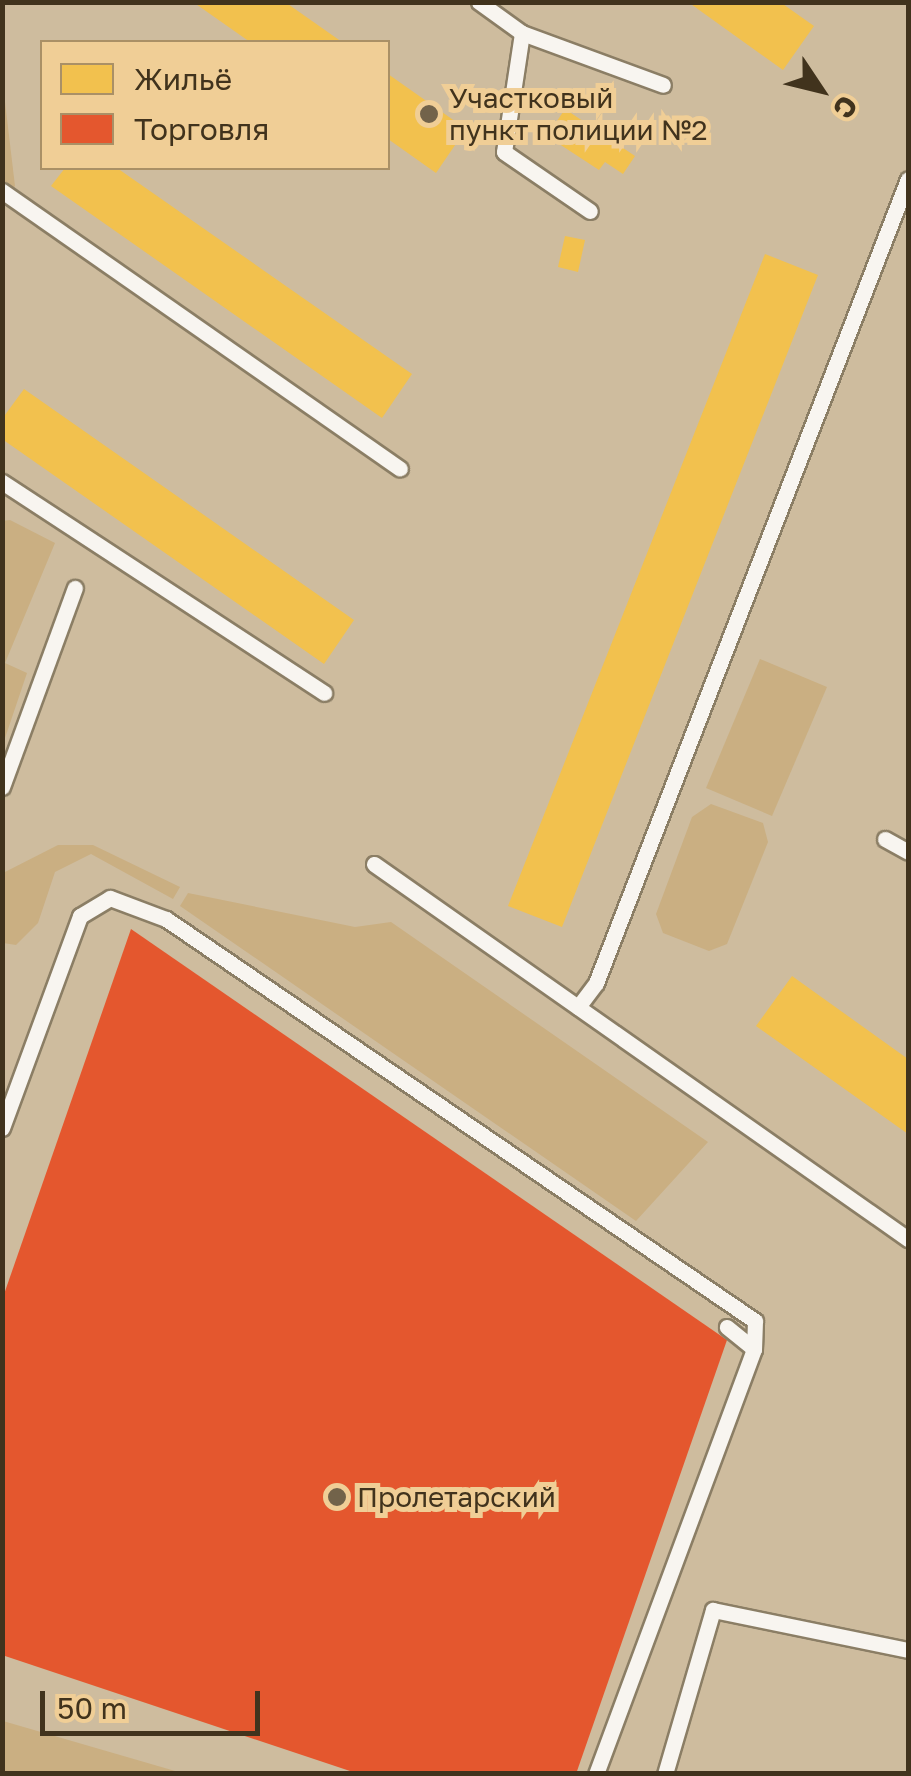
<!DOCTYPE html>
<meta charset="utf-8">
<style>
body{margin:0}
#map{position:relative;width:911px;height:1776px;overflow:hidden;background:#cebc9e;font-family:"Golos Text",sans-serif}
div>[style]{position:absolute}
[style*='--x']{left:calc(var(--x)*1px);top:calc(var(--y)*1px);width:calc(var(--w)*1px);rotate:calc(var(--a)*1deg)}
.green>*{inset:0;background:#caaf82}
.homes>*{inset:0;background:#f2c14e}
.shops>*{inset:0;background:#e4572e}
.roads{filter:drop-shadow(2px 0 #8b7e65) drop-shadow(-2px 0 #8b7e65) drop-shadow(0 2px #8b7e65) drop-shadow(0 -2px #8b7e65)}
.lane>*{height:15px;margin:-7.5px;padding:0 7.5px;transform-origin:7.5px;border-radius:7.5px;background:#f8f5f0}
.dots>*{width:28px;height:28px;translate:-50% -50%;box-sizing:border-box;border:5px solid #f0ce96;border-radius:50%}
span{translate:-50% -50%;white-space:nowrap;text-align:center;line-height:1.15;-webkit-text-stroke:10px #f0ce96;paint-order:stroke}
.poi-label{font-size:28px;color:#41331d}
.left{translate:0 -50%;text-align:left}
.frame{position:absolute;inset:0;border:5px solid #41331d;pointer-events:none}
.legend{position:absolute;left:40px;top:40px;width:350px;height:130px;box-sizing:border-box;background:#f0ce96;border:2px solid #aa9066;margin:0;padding:12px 18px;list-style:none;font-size:30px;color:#41331d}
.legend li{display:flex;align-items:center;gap:20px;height:50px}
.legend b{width:50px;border:2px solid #aa9066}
.north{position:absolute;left:771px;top:40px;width:100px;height:100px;-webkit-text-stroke:8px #f0ce96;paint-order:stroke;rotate:125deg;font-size:28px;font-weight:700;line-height:40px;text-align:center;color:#41331d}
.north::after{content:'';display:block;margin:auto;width:35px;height:45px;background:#41331d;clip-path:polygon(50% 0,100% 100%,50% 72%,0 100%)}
.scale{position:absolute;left:40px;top:1691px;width:220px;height:45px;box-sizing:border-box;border:5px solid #41331d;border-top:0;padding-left:12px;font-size:30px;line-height:35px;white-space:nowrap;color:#41331d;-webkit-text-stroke:8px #f0ce96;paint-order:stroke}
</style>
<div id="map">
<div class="green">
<i style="clip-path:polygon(2px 77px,15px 186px,12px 190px,3px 183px)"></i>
<i style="clip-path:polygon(10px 520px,55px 543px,5px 663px,27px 673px,3px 744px,2px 521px)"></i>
<i style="clip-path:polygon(760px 659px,827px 687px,772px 816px,706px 788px)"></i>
<i style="clip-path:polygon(711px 804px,763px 823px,768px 842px,727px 944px,709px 951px,663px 933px,656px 914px,692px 817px)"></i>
<i style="clip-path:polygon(58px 845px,93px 845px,180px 887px,173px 899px,91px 854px,55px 872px,38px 923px,16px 945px,3px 943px,3px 873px)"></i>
<i style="clip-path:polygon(188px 893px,355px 927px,391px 922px,708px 1142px,636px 1221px,180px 906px)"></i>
<i style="clip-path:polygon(2px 1721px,3px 1721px,182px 1773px,3px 1773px)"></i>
</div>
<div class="homes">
<i style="clip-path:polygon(193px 2px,285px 2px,342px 42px,250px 42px)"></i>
<i style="clip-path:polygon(688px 2px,780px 2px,814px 26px,783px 70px)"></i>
<i style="clip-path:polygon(388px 74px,466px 129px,436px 173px,388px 139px)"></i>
<i style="clip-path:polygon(565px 109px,635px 156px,623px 174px,605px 162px,599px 170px,547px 136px)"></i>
<i style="clip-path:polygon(65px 168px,117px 168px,412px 374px,382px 418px,51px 186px)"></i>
<i style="clip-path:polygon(565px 236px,585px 240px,578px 272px,558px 267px)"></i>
<i style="clip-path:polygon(765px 254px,818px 275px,562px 927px,508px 906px)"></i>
<i style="clip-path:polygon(24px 389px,354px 620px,324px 664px,2px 439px,2px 419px)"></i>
<i style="clip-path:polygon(792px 976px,908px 1059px,908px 1134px,756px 1026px)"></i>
</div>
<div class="shops">
<i style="clip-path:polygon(131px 929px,727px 1340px,576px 1774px,359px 1774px,2px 1655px,2px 1300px)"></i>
</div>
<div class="roads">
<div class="lane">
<i style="--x:479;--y:2;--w:53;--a:35.8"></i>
<i style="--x:522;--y:33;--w:150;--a:20.2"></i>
<i style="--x:522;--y:33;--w:120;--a:98.6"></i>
<i style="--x:504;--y:152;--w:104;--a:34.5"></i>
<i style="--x:2;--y:191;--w:485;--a:34.9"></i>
<i style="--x:2;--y:482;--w:385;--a:33.2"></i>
<i style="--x:2;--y:787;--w:212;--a:-69.9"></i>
<i style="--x:885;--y:839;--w:26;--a:29"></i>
<i style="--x:374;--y:864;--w:653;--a:35.08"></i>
<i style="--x:578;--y:1007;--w:30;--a:-53"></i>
<i style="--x:596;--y:983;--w:862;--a:-68.79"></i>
<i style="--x:2;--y:1128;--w:226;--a:-69.8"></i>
<i style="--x:80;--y:916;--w:35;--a:-31"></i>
<i style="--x:110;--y:898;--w:60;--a:20.6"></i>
<i style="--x:166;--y:919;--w:713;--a:34.31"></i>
<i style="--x:755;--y:1321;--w:28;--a:92"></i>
<i style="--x:596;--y:1774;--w:453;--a:-69.6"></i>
<i style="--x:754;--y:1349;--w:35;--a:-141"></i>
<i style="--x:665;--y:1774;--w:171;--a:-73.7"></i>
<i style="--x:713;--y:1610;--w:199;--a:11.6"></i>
</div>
</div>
<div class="dots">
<i style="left:429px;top:114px;background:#72634a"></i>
<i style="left:337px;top:1497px;background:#72634a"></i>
</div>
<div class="poi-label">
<span class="left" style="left:449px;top:114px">Участковый<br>пункт полиции №2</span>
<span class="left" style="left:357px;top:1497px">Пролетарский</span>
</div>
<div class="frame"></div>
<ul class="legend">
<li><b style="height:28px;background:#f2c14e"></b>Жильё</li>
<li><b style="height:28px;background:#e4572e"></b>Торговля</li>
</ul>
<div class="north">С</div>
<div class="scale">50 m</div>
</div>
